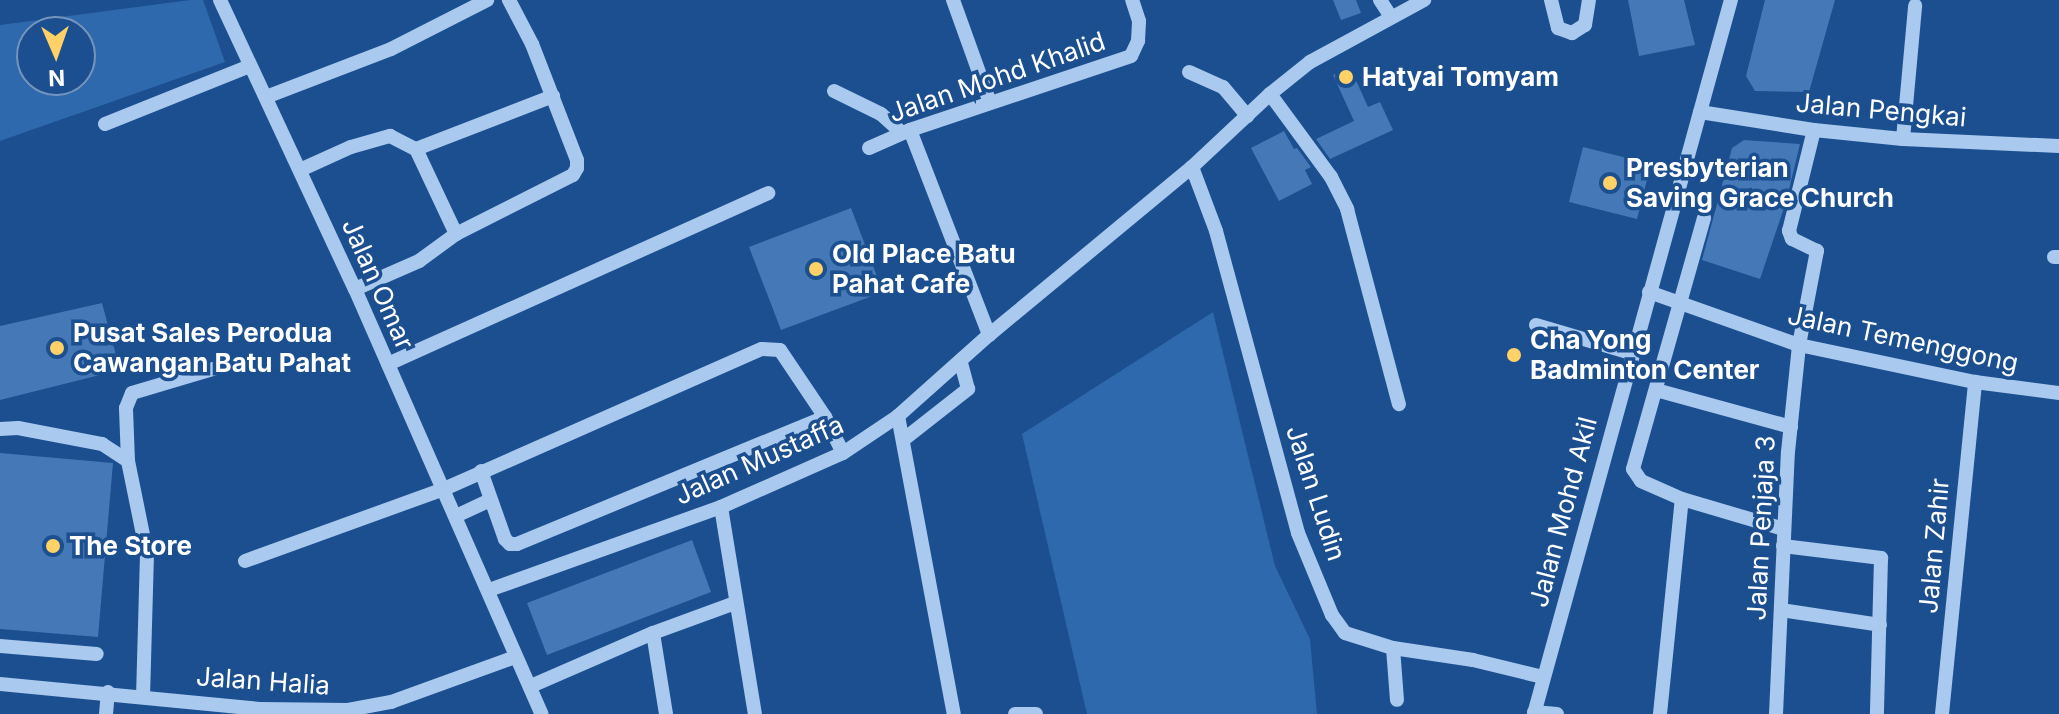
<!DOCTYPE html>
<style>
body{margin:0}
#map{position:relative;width:2059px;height:714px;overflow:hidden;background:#1b4f8f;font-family:Inter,sans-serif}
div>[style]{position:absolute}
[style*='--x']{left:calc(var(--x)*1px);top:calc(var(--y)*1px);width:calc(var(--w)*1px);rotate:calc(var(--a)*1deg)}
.green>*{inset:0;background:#2e69ad}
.building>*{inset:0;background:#4478b7}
.minor>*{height:14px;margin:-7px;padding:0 7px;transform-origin:7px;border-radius:7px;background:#a9c9ee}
.dots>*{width:22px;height:22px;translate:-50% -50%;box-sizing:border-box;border:4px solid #1b4f8f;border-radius:50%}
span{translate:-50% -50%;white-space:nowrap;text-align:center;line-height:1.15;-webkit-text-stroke:7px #1b4f8f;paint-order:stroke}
.street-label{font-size:26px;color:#fff}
.poi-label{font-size:26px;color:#fff;font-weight:700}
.left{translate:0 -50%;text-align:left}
.north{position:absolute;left:16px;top:16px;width:80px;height:80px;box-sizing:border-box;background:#1b4f8f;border:2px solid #7695bc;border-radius:50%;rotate:178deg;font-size:22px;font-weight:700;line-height:32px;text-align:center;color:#fff}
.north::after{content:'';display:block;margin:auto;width:28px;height:36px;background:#ffd166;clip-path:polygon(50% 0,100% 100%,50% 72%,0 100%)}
</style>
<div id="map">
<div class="green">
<i style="clip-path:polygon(evenodd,190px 0,203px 0,225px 62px,0 141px,0 25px,190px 0,80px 32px,80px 80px,32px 80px,32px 32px,80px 32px)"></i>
<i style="clip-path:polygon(1213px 312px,1275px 566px,1310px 639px,1317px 714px,1087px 714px,1022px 434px)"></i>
</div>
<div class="building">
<i style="clip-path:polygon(1333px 0,1356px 0,1361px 13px,1341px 20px)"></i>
<i style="clip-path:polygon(1628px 0,1684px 0,1695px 45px,1639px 56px)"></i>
<i style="clip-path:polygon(1765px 0,1835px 0,1809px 92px,1755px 91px,1746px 76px)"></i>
<i style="clip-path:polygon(1350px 67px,1368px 107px,1380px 102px,1393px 130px,1330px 159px,1316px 139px,1354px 121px,1333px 75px)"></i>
<i style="clip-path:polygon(1284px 131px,1294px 149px,1297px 148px,1311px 167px,1305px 170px,1312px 184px,1279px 201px,1251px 148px)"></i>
<i style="clip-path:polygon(1744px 140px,1800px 144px,1786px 202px,1760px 279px,1702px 260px,1732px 148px)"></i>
<i style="clip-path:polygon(1583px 147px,1651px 164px,1637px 219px,1569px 202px)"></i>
<i style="clip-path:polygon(851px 208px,883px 292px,781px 330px,749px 247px)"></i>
<i style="clip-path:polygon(102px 303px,120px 370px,0 400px,0 326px)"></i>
<i style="clip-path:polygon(0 453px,113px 463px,98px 637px,0 629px)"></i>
<i style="clip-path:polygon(692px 540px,711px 592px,547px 655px,527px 603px)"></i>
</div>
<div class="minor">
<i style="--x:220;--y:0;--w:319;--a:65"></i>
<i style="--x:355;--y:289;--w:464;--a:66.3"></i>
<i style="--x:953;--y:0;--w:109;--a:70.2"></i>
<i style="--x:1380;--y:0;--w:20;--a:57"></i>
<i style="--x:1551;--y:0;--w:29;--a:76"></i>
<i style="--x:1558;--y:28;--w:15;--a:20"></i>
<i style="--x:1572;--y:33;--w:15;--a:-32"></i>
<i style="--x:1585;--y:25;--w:25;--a:-81"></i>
<i style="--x:1189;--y:72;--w:37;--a:24"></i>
<i style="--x:1223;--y:87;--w:38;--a:50"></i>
<i style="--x:834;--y:91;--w:52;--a:26.1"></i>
<i style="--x:881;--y:114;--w:28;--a:42"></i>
<i style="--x:1270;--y:94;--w:103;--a:53.7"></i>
<i style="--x:1331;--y:177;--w:36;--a:63"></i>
<i style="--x:1347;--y:209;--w:202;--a:75.1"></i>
<i style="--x:266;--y:97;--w:134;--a:-21"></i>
<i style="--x:391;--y:49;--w:108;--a:-27"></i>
<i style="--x:1700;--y:112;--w:115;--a:9"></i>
<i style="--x:1814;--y:130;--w:89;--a:5.8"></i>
<i style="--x:1903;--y:139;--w:156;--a:2.6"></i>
<i style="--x:105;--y:124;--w:156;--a:-21.8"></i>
<i style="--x:910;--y:130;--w:220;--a:68.9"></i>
<i style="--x:1903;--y:139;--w:134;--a:-84.8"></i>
<i style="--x:869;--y:148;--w:45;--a:-23.7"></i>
<i style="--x:910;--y:130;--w:233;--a:-18.5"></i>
<i style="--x:1131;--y:56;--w:17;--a:-65"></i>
<i style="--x:1138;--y:41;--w:20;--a:-87"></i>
<i style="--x:1139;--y:21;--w:22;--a:-108"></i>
<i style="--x:416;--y:149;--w:94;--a:64.8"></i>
<i style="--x:1192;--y:167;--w:68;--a:69.4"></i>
<i style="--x:1216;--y:231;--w:313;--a:74.8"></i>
<i style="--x:1298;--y:533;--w:89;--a:67.5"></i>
<i style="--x:1332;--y:615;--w:22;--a:54"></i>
<i style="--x:1345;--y:633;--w:50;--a:17.4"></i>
<i style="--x:1393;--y:648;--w:81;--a:8.5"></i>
<i style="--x:1473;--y:660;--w:72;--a:13.7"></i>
<i style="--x:300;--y:170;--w:56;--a:-24.3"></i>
<i style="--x:351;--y:147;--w:41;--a:-15.8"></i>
<i style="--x:390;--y:136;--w:29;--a:27"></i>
<i style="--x:416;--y:149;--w:147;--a:-21.1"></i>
<i style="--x:1704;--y:218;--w:261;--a:105.8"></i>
<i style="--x:1633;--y:469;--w:14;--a:56"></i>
<i style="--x:1641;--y:481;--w:45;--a:23.7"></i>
<i style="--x:1682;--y:499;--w:106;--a:16.4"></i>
<i style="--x:2054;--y:257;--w:5;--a:0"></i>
<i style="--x:355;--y:289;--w:70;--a:-23.6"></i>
<i style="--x:419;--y:261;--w:46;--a:-36.1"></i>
<i style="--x:456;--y:234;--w:131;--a:-26.8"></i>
<i style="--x:573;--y:175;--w:8;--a:-60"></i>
<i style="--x:577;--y:168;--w:8;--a:-90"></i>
<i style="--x:577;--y:160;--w:124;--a:-111.2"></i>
<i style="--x:532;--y:44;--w:50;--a:-117.6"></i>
<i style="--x:1649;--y:292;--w:159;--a:19.5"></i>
<i style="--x:1799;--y:345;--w:180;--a:11.9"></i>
<i style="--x:1975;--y:382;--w:85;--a:7.5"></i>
<i style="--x:1536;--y:325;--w:99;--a:16.4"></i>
<i style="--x:388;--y:364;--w:417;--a:-24.2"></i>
<i style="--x:1656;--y:390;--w:140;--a:15.3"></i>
<i style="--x:898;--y:416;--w:303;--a:79.4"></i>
<i style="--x:0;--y:429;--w:18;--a:-3"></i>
<i style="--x:18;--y:428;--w:86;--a:10.8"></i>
<i style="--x:102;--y:444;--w:31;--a:33"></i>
<i style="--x:128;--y:461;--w:95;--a:78.5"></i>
<i style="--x:147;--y:554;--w:141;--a:91.6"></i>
<i style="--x:903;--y:440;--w:83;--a:-38.1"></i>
<i style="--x:968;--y:389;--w:28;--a:-105"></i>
<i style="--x:128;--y:461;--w:53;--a:-92.2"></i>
<i style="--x:126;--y:408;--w:16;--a:-68"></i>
<i style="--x:132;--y:393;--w:113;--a:-16.5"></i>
<i style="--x:481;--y:471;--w:72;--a:70.6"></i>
<i style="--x:505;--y:539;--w:7;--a:45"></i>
<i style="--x:510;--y:544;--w:7;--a:0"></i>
<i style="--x:517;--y:544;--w:333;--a:-22.4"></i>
<i style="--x:721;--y:507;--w:210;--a:80.7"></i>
<i style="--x:456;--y:516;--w:38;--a:-25"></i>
<i style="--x:1783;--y:546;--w:99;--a:7"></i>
<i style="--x:1881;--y:558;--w:156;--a:91.5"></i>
<i style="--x:245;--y:561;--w:212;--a:-19.9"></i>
<i style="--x:444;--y:489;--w:347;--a:-23.8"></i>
<i style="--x:762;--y:349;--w:18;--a:3"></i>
<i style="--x:780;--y:350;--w:81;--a:56.1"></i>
<i style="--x:825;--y:417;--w:40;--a:63.4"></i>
<i style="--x:489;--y:590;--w:246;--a:-19.7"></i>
<i style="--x:721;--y:507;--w:133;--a:-23.9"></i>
<i style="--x:843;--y:453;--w:66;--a:-33.9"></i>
<i style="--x:898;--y:416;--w:122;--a:-41.7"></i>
<i style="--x:989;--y:335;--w:264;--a:-39.6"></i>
<i style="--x:1192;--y:167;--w:107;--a:-43.1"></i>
<i style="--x:1270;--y:94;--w:51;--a:-38.7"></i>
<i style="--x:1310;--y:62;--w:130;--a:-28.5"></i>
<i style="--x:1781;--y:610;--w:100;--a:8.6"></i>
<i style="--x:653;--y:633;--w:82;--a:80.9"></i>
<i style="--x:0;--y:646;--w:97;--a:4.7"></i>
<i style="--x:1393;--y:648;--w:52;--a:85.6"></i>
<i style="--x:0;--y:684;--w:261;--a:5.5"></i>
<i style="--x:260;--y:709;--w:88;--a:0.7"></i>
<i style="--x:348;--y:710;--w:44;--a:-10.5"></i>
<i style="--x:391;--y:702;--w:132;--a:-19.9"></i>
<i style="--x:531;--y:686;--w:133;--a:-23.5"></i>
<i style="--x:653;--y:633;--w:87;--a:-20.1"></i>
<i style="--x:1534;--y:712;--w:23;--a:5"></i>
<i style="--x:106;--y:714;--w:22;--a:-85"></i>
<i style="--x:1015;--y:714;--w:21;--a:0"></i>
<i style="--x:1534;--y:714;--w:741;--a:-74.58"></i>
<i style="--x:1660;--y:714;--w:216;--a:-84.2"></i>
<i style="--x:1776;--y:714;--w:262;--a:-87.4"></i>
<i style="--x:1788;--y:452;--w:108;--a:-84.1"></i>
<i style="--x:1799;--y:345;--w:96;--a:-79.2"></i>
<i style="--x:1817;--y:251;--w:28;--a:-154"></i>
<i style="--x:1792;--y:239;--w:9;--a:-111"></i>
<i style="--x:1789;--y:231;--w:104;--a:-76.1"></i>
<i style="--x:1942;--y:714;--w:334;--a:-84.3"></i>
</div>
<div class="dots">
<i style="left:1346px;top:77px;background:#ffd166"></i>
<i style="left:1610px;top:183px;background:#ffd166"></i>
<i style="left:816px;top:269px;background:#ffd166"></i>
<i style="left:57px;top:348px;background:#ffd166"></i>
<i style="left:1514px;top:355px;background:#ffd166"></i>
<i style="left:53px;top:546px;background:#ffd166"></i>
</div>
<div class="street-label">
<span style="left:997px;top:77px;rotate:-19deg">Jalan Mohd Khalid</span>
<span style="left:1881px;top:110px;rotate:5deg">Jalan Pengkai</span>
<span style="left:378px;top:284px;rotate:66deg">Jalan Omar</span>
<span style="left:1903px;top:339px;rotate:12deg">Jalan Temenggong</span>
<span style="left:759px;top:460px;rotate:-24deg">Jalan Mustaffa</span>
<span style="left:1316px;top:493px;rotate:72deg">Jalan Ludin</span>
<span style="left:1563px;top:512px;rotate:-75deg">Jalan Mohd Akil</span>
<span style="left:1761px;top:528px;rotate:-87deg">Jalan Penjaja 3</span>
<span style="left:1934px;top:546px;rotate:-85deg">Jalan Zahir</span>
<span style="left:263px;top:681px;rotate:4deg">Jalan Halia</span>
</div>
<div class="poi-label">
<span class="left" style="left:1362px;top:77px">Hatyai Tomyam</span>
<span class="left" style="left:1626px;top:183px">Presbyterian<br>Saving Grace Church</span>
<span class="left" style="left:832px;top:269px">Old Place Batu<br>Pahat Cafe</span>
<span class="left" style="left:73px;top:348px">Pusat Sales Perodua<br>Cawangan Batu Pahat</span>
<span class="left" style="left:1530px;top:355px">Cha Yong<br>Badminton Center</span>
<span class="left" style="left:69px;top:546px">The Store</span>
</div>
<div class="north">N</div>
</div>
